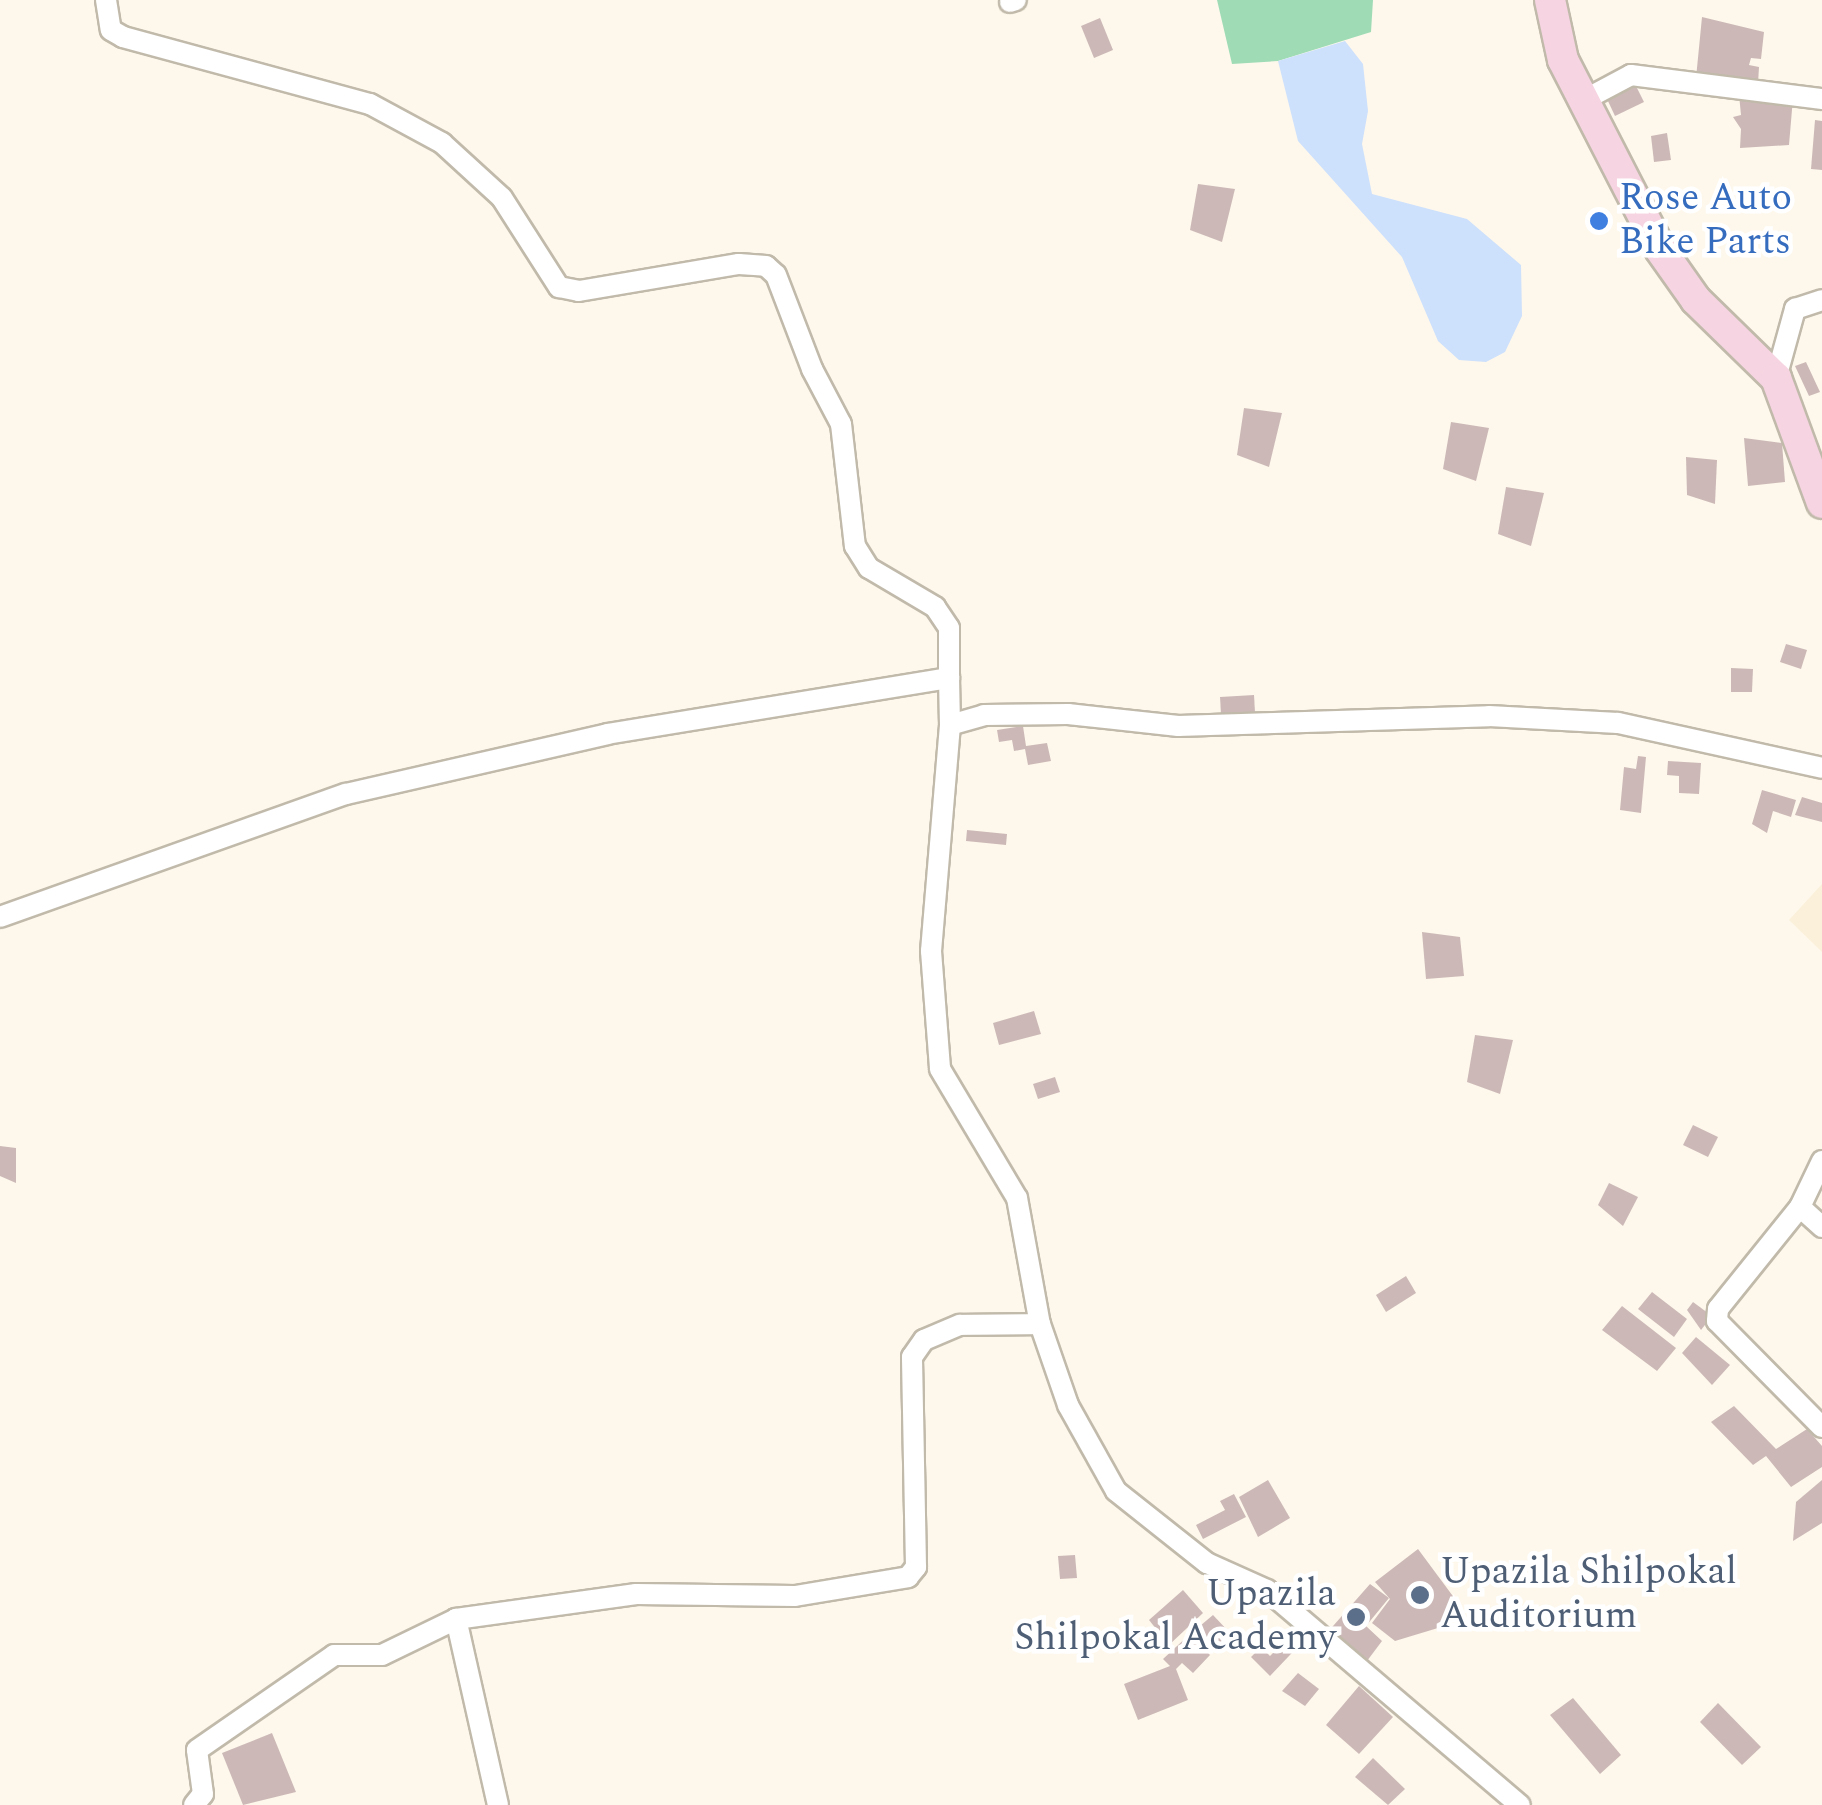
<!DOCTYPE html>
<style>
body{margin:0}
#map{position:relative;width:1822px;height:1805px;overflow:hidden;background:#fef8ec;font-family:Spectral,serif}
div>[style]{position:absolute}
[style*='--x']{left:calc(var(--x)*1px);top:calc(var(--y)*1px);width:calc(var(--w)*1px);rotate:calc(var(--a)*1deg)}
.built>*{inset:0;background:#fbf0da}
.green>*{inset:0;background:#9fdcb6}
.water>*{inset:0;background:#cde0fc}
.building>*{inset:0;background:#ccb9b7}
.roads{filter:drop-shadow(2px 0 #c1baab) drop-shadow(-2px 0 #c1baab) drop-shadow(0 2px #c1baab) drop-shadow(0 -2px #c1baab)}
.street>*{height:20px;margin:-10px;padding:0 10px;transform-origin:10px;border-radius:10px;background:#fff}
.primary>*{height:30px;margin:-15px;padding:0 15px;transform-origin:15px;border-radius:15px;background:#f6d4e1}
.dots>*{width:28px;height:28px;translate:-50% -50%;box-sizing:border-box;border:5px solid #fff;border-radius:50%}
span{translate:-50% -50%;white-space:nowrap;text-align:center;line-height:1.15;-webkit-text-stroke:9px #fff;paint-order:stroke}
.shop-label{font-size:38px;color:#366cbe}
.left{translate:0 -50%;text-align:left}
.service-label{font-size:38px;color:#4e5e75}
.right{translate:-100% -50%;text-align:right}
</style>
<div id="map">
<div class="built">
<i style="clip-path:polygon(1822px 884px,1822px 952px,1789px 920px)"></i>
</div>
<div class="green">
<i style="clip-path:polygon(1217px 0,1373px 0,1371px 32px,1278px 61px,1232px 64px)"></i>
</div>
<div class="water">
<i style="clip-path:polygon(1345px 41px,1363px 64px,1368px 111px,1362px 144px,1372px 194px,1467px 219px,1521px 265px,1522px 316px,1505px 352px,1486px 362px,1459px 360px,1438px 341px,1402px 257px,1298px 141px,1278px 61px)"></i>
</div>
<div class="building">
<i style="clip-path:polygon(1702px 17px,1764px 32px,1761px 59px,1751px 58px,1749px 65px,1759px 67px,1758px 84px,1696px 78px)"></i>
<i style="clip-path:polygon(1100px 18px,1113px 50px,1094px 58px,1081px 26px)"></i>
<i style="clip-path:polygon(1636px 86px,1644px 102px,1615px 116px,1607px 99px)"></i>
<i style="clip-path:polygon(1739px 95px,1793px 98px,1789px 145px,1740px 148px,1741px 129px,1733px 117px,1741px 115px)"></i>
<i style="clip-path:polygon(1815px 120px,1822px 121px,1822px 170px,1811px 169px)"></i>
<i style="clip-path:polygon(1667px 133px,1671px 160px,1654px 162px,1651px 136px)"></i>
<i style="clip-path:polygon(1198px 184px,1235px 189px,1222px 242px,1190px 230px)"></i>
<i style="clip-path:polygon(1806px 362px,1820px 392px,1809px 396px,1795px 366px)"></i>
<i style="clip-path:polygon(1244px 408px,1282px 413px,1269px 467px,1237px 455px)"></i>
<i style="clip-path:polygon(1451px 422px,1489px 428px,1476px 481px,1443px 469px)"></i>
<i style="clip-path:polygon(1744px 438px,1782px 443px,1785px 482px,1748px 486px)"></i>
<i style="clip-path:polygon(1686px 457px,1717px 460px,1715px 504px,1687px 495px)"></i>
<i style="clip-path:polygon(1506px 487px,1544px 493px,1531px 546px,1498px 534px)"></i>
<i style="clip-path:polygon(1786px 644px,1807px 650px,1801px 669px,1780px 662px)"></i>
<i style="clip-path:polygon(1731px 668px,1753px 669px,1752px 692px,1731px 692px)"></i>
<i style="clip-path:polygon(1254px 695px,1255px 712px,1221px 714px,1220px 697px)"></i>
<i style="clip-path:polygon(1023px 726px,1026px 746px,1047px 743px,1051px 761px,1028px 765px,1025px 749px,1014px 751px,1012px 740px,999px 742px,997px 730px)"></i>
<i style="clip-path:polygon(1638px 756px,1646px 757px,1641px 813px,1620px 810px,1624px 767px,1636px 769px)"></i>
<i style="clip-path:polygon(1668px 761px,1701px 763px,1699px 794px,1679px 793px,1679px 776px,1667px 775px)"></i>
<i style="clip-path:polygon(1762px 790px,1796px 800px,1791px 817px,1773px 811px,1767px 833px,1752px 824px)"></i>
<i style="clip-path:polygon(1802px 797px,1822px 803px,1822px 822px,1795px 815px)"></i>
<i style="clip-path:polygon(967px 830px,1007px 834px,1006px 845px,966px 841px)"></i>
<i style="clip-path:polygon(1422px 932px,1460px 937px,1464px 976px,1426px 979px)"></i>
<i style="clip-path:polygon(1034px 1011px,1041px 1034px,999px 1045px,993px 1023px)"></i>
<i style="clip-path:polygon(1475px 1035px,1513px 1040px,1500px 1094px,1467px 1082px)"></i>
<i style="clip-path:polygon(1055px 1077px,1060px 1092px,1038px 1099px,1033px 1084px)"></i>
<i style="clip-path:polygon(1693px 1125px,1718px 1137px,1708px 1157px,1683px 1145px)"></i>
<i style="clip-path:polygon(0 1146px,16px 1148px,16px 1183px,0 1176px)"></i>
<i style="clip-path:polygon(1609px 1183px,1638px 1197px,1623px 1226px,1598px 1205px)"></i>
<i style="clip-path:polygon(1406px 1276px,1416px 1293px,1386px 1312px,1376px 1295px)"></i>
<i style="clip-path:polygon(1652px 1292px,1687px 1319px,1674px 1337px,1638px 1309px)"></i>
<i style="clip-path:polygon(1693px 1302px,1712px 1316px,1701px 1330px,1687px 1310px)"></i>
<i style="clip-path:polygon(1622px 1306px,1676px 1348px,1657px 1371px,1602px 1330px)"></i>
<i style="clip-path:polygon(1696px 1337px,1730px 1365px,1712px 1385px,1682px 1353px)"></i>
<i style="clip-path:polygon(1734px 1406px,1776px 1449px,1807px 1429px,1822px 1446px,1822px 1467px,1791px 1487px,1766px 1456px,1753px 1465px,1711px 1422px)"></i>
<i style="clip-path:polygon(1268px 1480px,1290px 1518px,1258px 1537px,1239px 1497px)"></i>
<i style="clip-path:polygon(1822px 1480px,1822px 1523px,1793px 1541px,1796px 1502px)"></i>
<i style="clip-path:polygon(1234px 1494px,1246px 1517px,1203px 1539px,1196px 1525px,1225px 1510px,1220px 1501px)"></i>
<i style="clip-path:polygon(1418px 1549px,1458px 1603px,1438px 1628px,1395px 1641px,1372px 1623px,1390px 1599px,1375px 1582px)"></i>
<i style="clip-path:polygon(1075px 1555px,1077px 1578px,1060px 1579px,1058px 1556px)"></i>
<i style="clip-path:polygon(1370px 1584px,1389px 1598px,1366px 1626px,1382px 1641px,1364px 1665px,1326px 1634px)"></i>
<i style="clip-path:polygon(1183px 1590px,1203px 1613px,1169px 1645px,1149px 1620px)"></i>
<i style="clip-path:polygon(1213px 1615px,1230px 1633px,1212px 1651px,1194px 1631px)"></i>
<i style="clip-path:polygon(1298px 1628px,1307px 1637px,1270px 1676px,1251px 1657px,1261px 1647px,1270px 1656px)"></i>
<i style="clip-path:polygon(1190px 1634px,1210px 1655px,1193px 1673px,1182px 1663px,1176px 1669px,1188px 1700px,1138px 1720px,1124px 1684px,1170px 1666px,1163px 1659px)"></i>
<i style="clip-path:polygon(1298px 1673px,1319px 1689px,1305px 1706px,1282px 1691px)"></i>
<i style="clip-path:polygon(1359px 1686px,1393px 1717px,1359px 1754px,1326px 1725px)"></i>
<i style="clip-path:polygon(1573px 1698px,1621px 1755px,1600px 1774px,1550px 1715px)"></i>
<i style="clip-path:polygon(1718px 1703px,1761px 1747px,1742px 1765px,1700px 1722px)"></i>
<i style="clip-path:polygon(272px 1733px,296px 1792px,243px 1805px,222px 1753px)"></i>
<i style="clip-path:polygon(1373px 1758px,1405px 1789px,1388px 1805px,1355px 1777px)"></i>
</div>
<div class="roads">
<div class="street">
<i style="--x:106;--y:0;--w:30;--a:81"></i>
<i style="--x:111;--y:30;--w:14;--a:30"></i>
<i style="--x:123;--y:37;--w:256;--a:15.2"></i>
<i style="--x:370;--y:104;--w:82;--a:28.4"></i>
<i style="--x:442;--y:143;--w:81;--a:42.5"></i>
<i style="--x:502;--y:198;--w:106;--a:57.4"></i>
<i style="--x:559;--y:287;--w:20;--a:11"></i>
<i style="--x:579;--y:291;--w:162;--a:-9.6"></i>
<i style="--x:739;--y:264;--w:27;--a:4"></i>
<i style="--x:766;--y:266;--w:13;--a:42"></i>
<i style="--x:776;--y:275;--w:101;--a:69"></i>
<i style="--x:812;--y:369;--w:62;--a:62.2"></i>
<i style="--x:841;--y:424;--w:123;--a:83.5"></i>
<i style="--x:855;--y:546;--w:26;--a:58"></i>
<i style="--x:869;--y:568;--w:77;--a:30.6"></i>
<i style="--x:935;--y:607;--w:25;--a:56"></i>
<i style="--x:949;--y:628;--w:50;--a:90"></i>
<i style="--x:1010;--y:2;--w:6;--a:-18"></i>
<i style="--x:1584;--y:100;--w:53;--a:-28"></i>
<i style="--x:1631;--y:75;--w:193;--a:7.2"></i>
<i style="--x:1776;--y:378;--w:72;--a:-74.6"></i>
<i style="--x:1795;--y:309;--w:28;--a:-18"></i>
<i style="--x:950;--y:725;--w:227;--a:94.8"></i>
<i style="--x:931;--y:951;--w:118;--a:85.6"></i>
<i style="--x:940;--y:1069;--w:150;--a:59.2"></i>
<i style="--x:1017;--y:1198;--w:128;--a:79.7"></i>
<i style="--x:1040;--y:1324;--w:86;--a:70.9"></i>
<i style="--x:1068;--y:1405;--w:98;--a:60.8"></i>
<i style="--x:1116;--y:1491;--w:116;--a:38.4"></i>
<i style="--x:1207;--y:1563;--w:66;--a:24.2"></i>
<i style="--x:1267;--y:1590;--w:332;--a:40.4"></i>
<i style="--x:0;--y:917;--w:367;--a:-19.6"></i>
<i style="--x:346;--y:794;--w:268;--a:-12.9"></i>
<i style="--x:607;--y:734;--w:347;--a:-9.3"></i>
<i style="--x:949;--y:678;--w:47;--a:88.8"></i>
<i style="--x:950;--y:725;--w:35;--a:-16"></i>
<i style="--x:984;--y:715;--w:84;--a:-0.7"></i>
<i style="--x:1068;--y:714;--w:111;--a:6.2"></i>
<i style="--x:1178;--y:726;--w:311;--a:-1.8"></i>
<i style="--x:1489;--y:716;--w:129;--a:3.1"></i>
<i style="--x:1618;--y:723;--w:209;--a:12.4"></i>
<i style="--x:1822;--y:1161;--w:51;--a:115.6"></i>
<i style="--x:1800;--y:1207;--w:131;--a:128.8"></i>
<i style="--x:1718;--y:1309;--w:12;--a:95"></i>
<i style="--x:1717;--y:1321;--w:149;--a:45.3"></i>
<i style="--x:1800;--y:1207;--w:30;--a:42"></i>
<i style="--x:194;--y:1805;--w:14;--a:-51"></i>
<i style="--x:203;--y:1794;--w:44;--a:-97.8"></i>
<i style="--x:197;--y:1750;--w:167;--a:-34.7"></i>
<i style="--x:334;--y:1655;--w:48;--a:0"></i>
<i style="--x:382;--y:1655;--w:82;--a:-25.9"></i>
<i style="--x:498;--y:1805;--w:191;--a:-102.7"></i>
<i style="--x:456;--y:1619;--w:182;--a:-7.9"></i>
<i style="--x:636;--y:1594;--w:159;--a:0.7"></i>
<i style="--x:795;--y:1596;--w:115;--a:-9.5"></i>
<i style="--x:908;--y:1577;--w:13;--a:-51"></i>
<i style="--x:916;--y:1567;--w:210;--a:-91.1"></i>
<i style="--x:912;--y:1357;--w:21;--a:-55"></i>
<i style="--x:924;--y:1340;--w:39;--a:-23"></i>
<i style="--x:960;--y:1325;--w:80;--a:-0.7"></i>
</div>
<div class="primary">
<i style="--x:1550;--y:0;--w:61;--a:77.8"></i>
<i style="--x:1563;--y:60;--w:212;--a:62.8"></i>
<i style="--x:1660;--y:249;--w:62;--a:54.8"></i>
<i style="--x:1696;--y:300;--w:112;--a:44.3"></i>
<i style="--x:1776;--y:378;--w:133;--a:69.8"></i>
</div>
</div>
<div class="dots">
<i style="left:1599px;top:221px;background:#3f7fe0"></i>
<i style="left:1420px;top:1595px;background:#5c6f8a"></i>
<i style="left:1356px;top:1617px;background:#5c6f8a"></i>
</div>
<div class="shop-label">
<span class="left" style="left:1619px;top:221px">Rose Auto<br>Bike Parts</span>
</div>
<div class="service-label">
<span class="left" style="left:1440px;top:1595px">Upazila Shilpokal<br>Auditorium</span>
<span class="right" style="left:1336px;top:1617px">Upazila<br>Shilpokal Academy</span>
</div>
</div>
